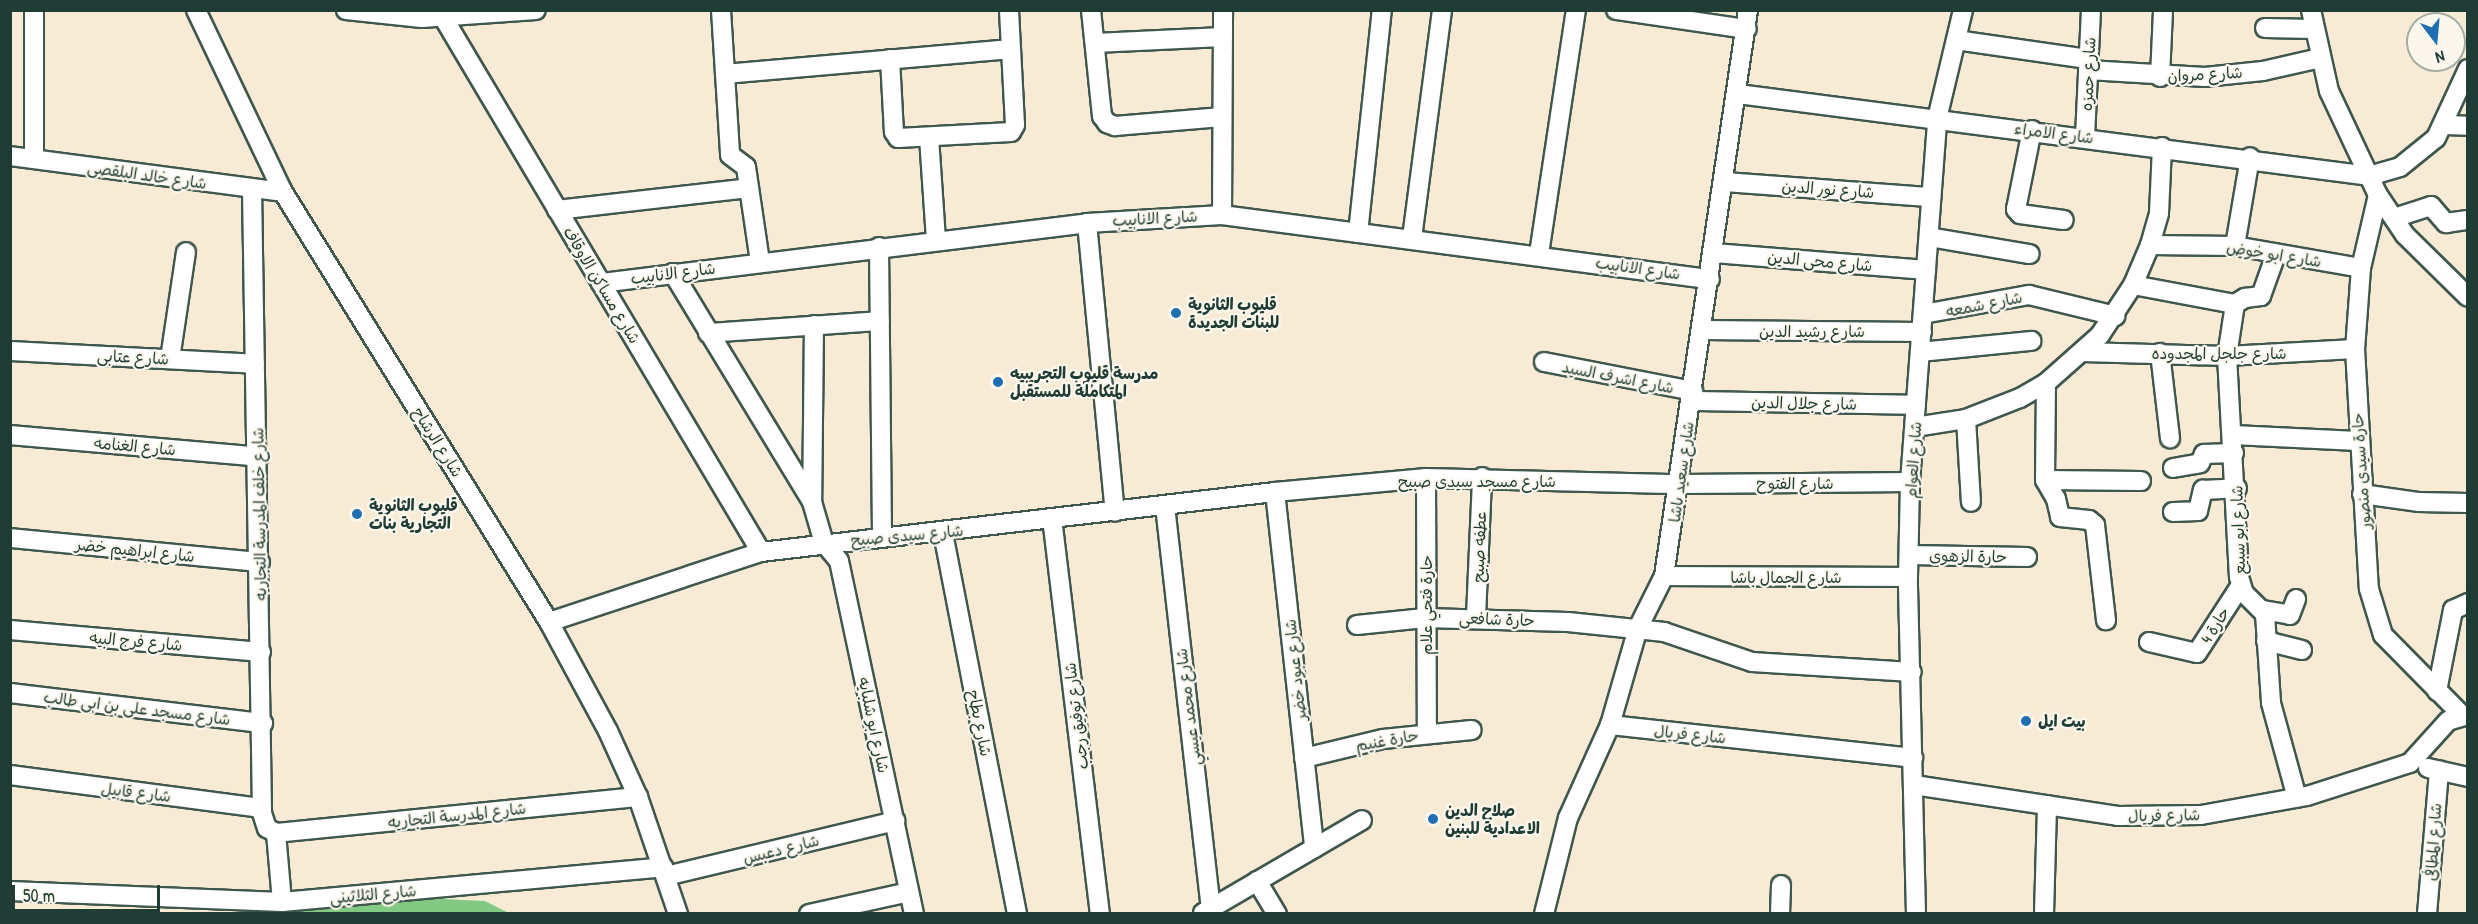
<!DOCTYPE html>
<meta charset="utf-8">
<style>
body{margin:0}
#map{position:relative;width:2478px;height:924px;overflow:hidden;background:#f7ebd6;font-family:"Patrick Hand","Playpen Sans Arabic",sans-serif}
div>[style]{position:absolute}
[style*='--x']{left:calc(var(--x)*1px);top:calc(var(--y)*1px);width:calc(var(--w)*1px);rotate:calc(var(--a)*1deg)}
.green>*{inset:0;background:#82c984}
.roads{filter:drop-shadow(2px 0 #3f574c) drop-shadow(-2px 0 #3f574c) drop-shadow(0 2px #3f574c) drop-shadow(0 -2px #3f574c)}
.minor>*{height:18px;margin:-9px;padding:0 9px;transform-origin:9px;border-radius:9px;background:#fff}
.dots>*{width:16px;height:16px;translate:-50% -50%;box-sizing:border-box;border:3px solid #fbf7ec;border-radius:50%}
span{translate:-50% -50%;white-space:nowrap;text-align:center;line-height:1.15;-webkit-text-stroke:4.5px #fbf7ec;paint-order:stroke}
.street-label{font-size:16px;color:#1f3d34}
.poi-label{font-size:16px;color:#1f3d34;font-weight:700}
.left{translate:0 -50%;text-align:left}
.frame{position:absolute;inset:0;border:12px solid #1f3d34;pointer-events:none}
.north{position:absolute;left:2406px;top:12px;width:60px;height:60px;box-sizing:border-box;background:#fbf7ec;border:2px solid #a3ada2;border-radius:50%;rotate:164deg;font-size:16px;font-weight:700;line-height:24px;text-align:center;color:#1f3d34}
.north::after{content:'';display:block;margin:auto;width:21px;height:27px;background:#1f6fb2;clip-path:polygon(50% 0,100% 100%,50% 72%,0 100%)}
.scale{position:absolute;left:12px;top:885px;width:148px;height:27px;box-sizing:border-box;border:3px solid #1f3d34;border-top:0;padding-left:8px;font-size:18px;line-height:21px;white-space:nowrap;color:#1f3d34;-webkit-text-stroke:4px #fbf7ec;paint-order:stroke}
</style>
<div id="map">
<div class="green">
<i style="clip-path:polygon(380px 896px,485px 901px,509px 913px,238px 914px)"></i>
</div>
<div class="roads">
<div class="minor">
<i style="--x:34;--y:10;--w:149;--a:90"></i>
<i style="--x:196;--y:10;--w:202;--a:64.5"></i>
<i style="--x:283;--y:192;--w:506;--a:58.26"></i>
<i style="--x:549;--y:622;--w:124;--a:61.6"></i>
<i style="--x:608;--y:731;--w:72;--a:65.6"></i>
<i style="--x:638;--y:797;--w:124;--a:71.1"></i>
<i style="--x:346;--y:10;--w:76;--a:6"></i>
<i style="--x:422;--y:18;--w:114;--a:-4"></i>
<i style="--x:721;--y:10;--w:145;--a:86.4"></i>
<i style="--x:730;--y:155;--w:20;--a:37"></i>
<i style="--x:746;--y:167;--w:96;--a:81.6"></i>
<i style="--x:1091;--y:10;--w:107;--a:84.1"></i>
<i style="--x:1102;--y:116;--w:9;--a:54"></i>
<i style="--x:1107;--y:123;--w:9;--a:21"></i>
<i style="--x:1115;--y:126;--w:107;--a:-4.8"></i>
<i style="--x:1616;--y:10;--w:132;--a:8.3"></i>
<i style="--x:2311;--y:10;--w:83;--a:77.5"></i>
<i style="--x:2329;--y:91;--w:115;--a:64.8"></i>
<i style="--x:2378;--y:195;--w:48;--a:56"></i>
<i style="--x:2405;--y:235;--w:88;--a:44.5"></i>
<i style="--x:443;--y:17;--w:622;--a:59.27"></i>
<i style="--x:2265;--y:28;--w:49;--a:1.2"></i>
<i style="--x:1956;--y:40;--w:133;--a:8.2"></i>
<i style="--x:1095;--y:43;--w:128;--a:-2.7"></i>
<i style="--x:890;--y:59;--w:73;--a:86.9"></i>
<i style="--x:894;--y:132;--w:7;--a:56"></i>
<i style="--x:898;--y:138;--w:113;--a:-3"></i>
<i style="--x:1011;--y:132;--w:8;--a:-60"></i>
<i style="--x:1015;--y:125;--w:115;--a:-93"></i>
<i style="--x:2088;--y:70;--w:117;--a:3.4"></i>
<i style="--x:2205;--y:77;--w:58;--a:-5.9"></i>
<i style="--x:2263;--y:71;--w:58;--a:-12.8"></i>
<i style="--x:725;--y:74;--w:287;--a:-5"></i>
<i style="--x:2160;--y:77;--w:67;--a:-87.4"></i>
<i style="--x:1738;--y:94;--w:636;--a:7.4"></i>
<i style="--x:2369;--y:176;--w:32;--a:-16"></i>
<i style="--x:2400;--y:167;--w:46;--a:-38.9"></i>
<i style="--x:2436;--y:138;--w:76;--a:-65.1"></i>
<i style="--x:2445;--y:125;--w:23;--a:2"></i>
<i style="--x:2032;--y:130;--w:81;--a:101.4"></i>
<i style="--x:2016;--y:209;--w:6;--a:51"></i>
<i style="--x:2020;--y:214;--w:44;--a:7.8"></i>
<i style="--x:929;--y:137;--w:103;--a:86.1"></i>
<i style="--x:2085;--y:137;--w:127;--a:-87.3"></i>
<i style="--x:10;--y:156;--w:275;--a:7.5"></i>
<i style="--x:1725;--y:182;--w:207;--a:4.2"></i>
<i style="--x:252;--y:189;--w:624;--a:89.08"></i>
<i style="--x:262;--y:813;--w:16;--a:72"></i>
<i style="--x:267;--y:828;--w:10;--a:29"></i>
<i style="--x:2378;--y:195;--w:75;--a:103.1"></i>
<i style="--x:2361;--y:268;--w:81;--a:94.2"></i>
<i style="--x:2355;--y:349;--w:240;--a:86.7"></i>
<i style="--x:2369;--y:589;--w:48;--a:73.1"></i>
<i style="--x:2383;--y:635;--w:112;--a:45.4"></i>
<i style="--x:557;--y:210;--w:193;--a:-6.5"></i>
<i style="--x:1222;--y:215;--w:205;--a:-89.7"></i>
<i style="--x:2394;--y:218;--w:39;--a:-18"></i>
<i style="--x:2431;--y:206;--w:23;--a:49"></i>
<i style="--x:2446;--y:223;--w:22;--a:-8"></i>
<i style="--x:1087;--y:223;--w:290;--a:84.5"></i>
<i style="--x:1358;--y:233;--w:224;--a:-83.9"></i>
<i style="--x:1929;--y:237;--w:102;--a:9.6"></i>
<i style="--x:1412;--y:238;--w:230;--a:-82.5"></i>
<i style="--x:2150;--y:245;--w:85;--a:0.7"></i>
<i style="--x:2235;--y:246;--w:128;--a:9.9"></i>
<i style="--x:2235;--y:246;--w:90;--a:-80.4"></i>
<i style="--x:879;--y:247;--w:291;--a:89.4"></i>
<i style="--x:1714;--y:253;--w:213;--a:4.6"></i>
<i style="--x:1539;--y:254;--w:247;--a:-81.4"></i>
<i style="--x:673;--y:273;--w:268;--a:58.7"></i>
<i style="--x:601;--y:283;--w:490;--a:-7"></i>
<i style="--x:1087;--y:223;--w:135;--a:-3.4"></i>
<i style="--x:1222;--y:215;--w:492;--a:7.5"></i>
<i style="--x:2133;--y:285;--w:104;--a:10.6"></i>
<i style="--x:2235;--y:304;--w:53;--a:98.7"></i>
<i style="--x:2227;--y:356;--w:221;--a:86.9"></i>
<i style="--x:2239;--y:577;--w:17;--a:73"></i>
<i style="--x:2244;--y:593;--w:30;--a:45"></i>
<i style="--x:2265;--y:614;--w:89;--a:86.1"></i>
<i style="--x:2271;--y:703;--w:98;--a:74.7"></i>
<i style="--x:2235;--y:304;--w:12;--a:-31"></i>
<i style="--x:2245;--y:298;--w:16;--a:-7"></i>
<i style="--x:2261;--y:296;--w:45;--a:-70.3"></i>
<i style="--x:1923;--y:314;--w:108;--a:-10.2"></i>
<i style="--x:2029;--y:295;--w:89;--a:13.7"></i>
<i style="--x:814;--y:325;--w:177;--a:90.6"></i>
<i style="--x:812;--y:502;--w:43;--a:73.7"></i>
<i style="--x:824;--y:543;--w:23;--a:50"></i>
<i style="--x:839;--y:561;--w:361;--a:78"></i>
<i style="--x:1702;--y:330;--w:220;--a:0.5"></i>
<i style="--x:708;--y:333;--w:172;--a:-4"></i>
<i style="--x:10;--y:351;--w:245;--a:3"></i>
<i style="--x:1920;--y:352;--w:112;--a:-5.7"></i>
<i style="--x:2083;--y:352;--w:144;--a:1.6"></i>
<i style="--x:2227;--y:356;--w:128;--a:-3.1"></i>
<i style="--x:2160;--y:353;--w:86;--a:83.3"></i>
<i style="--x:170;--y:359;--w:108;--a:-81.5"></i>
<i style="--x:1544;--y:362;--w:152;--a:11"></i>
<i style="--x:2046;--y:383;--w:97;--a:90.6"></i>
<i style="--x:2045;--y:480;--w:22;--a:60"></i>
<i style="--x:2056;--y:499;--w:18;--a:77"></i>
<i style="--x:2060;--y:517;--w:29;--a:6"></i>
<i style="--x:2089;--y:520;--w:8;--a:40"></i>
<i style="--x:2095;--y:525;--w:96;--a:83.4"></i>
<i style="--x:1691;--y:401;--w:225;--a:1"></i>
<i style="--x:1966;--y:419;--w:83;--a:86.6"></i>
<i style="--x:1915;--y:427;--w:52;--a:-8.9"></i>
<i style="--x:1966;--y:419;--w:58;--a:-21.3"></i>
<i style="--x:2020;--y:398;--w:30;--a:-30"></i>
<i style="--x:2046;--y:383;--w:72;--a:-41.6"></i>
<i style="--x:2100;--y:335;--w:60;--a:-56.6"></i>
<i style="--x:2133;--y:285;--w:43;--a:-67"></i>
<i style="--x:2150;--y:245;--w:33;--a:-74"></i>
<i style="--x:2159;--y:213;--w:66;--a:-87.4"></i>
<i style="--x:10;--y:435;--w:250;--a:5"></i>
<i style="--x:2233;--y:435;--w:125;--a:2.7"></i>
<i style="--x:2173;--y:468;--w:27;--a:-10"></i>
<i style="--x:2200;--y:463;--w:10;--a:-66"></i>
<i style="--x:2204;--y:454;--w:30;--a:-2"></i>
<i style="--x:1426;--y:478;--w:255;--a:89.8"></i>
<i style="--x:2045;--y:480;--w:96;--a:0.6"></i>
<i style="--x:1275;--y:492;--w:358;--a:83.7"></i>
<i style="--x:2362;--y:494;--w:58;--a:8"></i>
<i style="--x:2419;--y:502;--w:49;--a:1.2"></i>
<i style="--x:1165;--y:506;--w:405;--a:83.5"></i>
<i style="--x:2173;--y:512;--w:25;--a:-2"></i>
<i style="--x:2198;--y:511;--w:22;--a:-77"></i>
<i style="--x:2203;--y:490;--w:34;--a:-3"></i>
<i style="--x:1052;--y:518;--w:399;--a:83.1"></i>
<i style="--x:943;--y:533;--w:388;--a:79"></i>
<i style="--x:10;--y:538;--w:251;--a:5.5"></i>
<i style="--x:1909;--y:555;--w:118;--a:1"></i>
<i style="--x:1664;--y:576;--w:244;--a:0.2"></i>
<i style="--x:2263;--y:610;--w:27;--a:10"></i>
<i style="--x:2290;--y:615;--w:17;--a:-69"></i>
<i style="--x:1476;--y:617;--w:140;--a:-87.5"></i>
<i style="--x:549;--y:622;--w:223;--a:-18.3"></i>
<i style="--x:761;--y:552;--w:517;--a:-6.66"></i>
<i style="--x:1275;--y:492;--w:152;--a:-5.3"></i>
<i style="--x:1426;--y:478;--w:254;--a:1.4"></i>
<i style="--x:1680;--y:484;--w:230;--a:-0.5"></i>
<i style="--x:1357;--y:625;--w:68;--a:-5.9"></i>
<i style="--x:1425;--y:618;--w:143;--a:1.6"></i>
<i style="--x:1568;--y:622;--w:97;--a:5.9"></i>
<i style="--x:1664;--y:632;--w:93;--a:18.8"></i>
<i style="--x:1752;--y:662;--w:160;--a:3.6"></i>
<i style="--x:10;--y:630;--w:252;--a:5"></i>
<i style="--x:2266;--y:641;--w:37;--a:14"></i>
<i style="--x:2149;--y:642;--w:49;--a:12.9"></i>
<i style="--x:2197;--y:653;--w:81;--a:-57.1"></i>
<i style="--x:2437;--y:691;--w:83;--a:-78.8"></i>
<i style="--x:2453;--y:610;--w:17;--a:-25"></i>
<i style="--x:10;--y:693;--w:255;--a:6.8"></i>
<i style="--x:1610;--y:725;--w:305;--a:6.2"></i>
<i style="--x:1304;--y:758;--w:81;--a:-13.5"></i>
<i style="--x:1383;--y:739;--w:89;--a:-5.8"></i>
<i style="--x:2428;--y:768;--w:41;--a:12.7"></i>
<i style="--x:10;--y:775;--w:254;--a:7.5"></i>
<i style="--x:1914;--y:785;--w:206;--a:8.6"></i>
<i style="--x:2118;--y:816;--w:83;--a:-0.7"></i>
<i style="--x:2201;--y:815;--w:108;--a:-10.2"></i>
<i style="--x:2307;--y:796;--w:108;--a:-17.8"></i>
<i style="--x:2410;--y:763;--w:57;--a:-47.9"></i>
<i style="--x:2448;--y:721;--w:21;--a:-17"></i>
<i style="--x:276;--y:833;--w:364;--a:-5.7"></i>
<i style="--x:276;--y:833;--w:69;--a:85"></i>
<i style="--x:666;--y:876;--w:236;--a:-13.5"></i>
<i style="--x:1257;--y:881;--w:39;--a:59"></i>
<i style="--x:10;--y:891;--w:272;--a:2.3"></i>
<i style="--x:282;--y:902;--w:383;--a:-5.2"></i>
<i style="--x:1203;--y:913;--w:184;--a:-30.3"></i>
<i style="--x:809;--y:914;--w:102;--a:-12.4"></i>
<i style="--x:1544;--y:914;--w:99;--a:-76"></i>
<i style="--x:1568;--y:818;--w:102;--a:-65.7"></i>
<i style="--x:1610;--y:725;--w:101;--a:-73.9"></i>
<i style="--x:1638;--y:628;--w:58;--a:-63.4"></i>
<i style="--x:1664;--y:576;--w:572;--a:-81.56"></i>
<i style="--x:1780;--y:914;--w:29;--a:-88"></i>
<i style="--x:1916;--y:914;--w:337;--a:-91.4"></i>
<i style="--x:1908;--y:577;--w:95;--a:-88.8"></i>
<i style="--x:1910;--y:482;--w:364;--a:-85.7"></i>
<i style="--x:1937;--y:119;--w:112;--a:-76.6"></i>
<i style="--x:2044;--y:914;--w:109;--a:-88.4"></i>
<i style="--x:2427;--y:914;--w:144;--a:-85.2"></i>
</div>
</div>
<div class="dots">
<i style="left:1176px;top:313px;background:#1f6fb2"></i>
<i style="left:998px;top:382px;background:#1f6fb2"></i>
<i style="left:357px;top:514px;background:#1f6fb2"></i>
<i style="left:2026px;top:721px;background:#1f6fb2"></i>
<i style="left:1433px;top:819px;background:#1f6fb2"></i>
</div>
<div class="street-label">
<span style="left:2088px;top:74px;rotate:-87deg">شارع حمزه</span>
<span style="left:2205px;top:74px;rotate:-3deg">شارع مروان</span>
<span style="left:2054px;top:133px;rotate:7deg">شارع الامراء</span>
<span style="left:147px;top:175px;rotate:8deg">شارع خالد البلقصى</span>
<span style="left:1828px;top:189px;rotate:4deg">شارع نور الدين</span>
<span style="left:1155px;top:218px;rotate:-3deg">شارع الانابيب</span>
<span style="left:2274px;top:254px;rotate:9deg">شارع ابو خوض</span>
<span style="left:1820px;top:261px;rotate:5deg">شارع محى الدين</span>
<span style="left:1638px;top:268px;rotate:8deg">شارع الانابيب</span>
<span style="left:673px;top:273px;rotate:-7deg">شارع الانابيب</span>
<span style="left:602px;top:285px;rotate:59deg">شارع مساكن الاوقاف</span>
<span style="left:1984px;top:304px;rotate:-11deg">شارع شمعه</span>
<span style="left:1812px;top:331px">شارع رشيد الدين</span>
<span style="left:2219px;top:353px">شارع جلجل المجدوده</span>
<span style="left:133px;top:357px;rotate:3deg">شارع عتابى</span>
<span style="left:1618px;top:377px;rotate:11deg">شارع اشرف السيد</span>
<span style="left:1804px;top:403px;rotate:1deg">شارع جلال الدين</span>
<span style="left:438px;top:442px;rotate:58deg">شارع الرشاح</span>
<span style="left:135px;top:446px;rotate:5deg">شارع الغنامه</span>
<span style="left:1913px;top:460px;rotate:-86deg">شارع العوام</span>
<span style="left:2361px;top:471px;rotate:-94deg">حارة سيدى منصور</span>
<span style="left:1681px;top:472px;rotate:-82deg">شارع سعيد باشا</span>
<span style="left:1477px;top:481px">شارع مسجد سيدى صبيح</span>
<span style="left:1795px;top:483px">شارع الفتوح</span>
<span style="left:259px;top:514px;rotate:-91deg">شارع خلف المدرسة التجاريه</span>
<span style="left:2238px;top:530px;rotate:-92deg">شارع ابو سبيع</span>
<span style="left:907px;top:535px;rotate:-5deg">شارع سيدى صبيح</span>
<span style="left:1479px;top:547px;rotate:-88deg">عطفه صبيح</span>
<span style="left:135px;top:550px;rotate:6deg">شارع ابراهيم خضر</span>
<span style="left:1968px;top:556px;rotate:1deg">حارة الزهوى</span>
<span style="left:1786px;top:577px">شارع الجمال باشا</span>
<span style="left:1426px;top:605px;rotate:-90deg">حارة فتحي علام</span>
<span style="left:1497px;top:619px;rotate:2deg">حارة شافعى</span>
<span style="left:2215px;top:625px;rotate:-58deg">حارة 4</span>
<span style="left:136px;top:641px;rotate:5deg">شارع فرج البيه</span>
<span style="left:1295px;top:670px;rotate:-96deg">شارع عبود خضر</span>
<span style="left:1188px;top:707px;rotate:-97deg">شارع محمد عيسي</span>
<span style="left:137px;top:708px;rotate:7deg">شارع مسجد على بن ابى طالب</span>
<span style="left:1076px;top:716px;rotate:-97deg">شارع توفيق رجب</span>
<span style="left:980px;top:723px;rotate:79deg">شارع بطاح</span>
<span style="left:874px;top:725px;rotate:78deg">شارع ابو شلبايه</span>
<span style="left:1690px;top:734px;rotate:6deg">شارع فريال</span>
<span style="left:1387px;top:740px;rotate:-10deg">حارة غنيم</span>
<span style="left:136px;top:792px;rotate:7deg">شارع قابيل</span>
<span style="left:457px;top:815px;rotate:-6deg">شارع المدرسة التجاريه</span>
<span style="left:2164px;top:815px;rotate:-1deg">شارع فريال</span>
<span style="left:2433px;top:842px;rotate:-86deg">شارع المطافى</span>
<span style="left:781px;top:849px;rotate:-14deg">شارع دعبس</span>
<span style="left:373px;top:894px;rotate:-5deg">شارع الثلاثينى</span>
</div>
<div class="poi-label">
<span class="left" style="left:1188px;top:313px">قليوب الثانوية<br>للبنات الجديدة</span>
<span class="left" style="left:1010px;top:382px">مدرسة قليوب التجريبيه<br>المتكاملة للمستقبل</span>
<span class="left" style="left:369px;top:514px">قليوب الثانوية<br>التجارية بنات</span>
<span class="left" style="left:2038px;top:721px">بيت ايل</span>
<span class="left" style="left:1445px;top:819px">صلاح الدين<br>الاعدادية للبنين</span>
</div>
<div class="frame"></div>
<div class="north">N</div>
<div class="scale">50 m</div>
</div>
